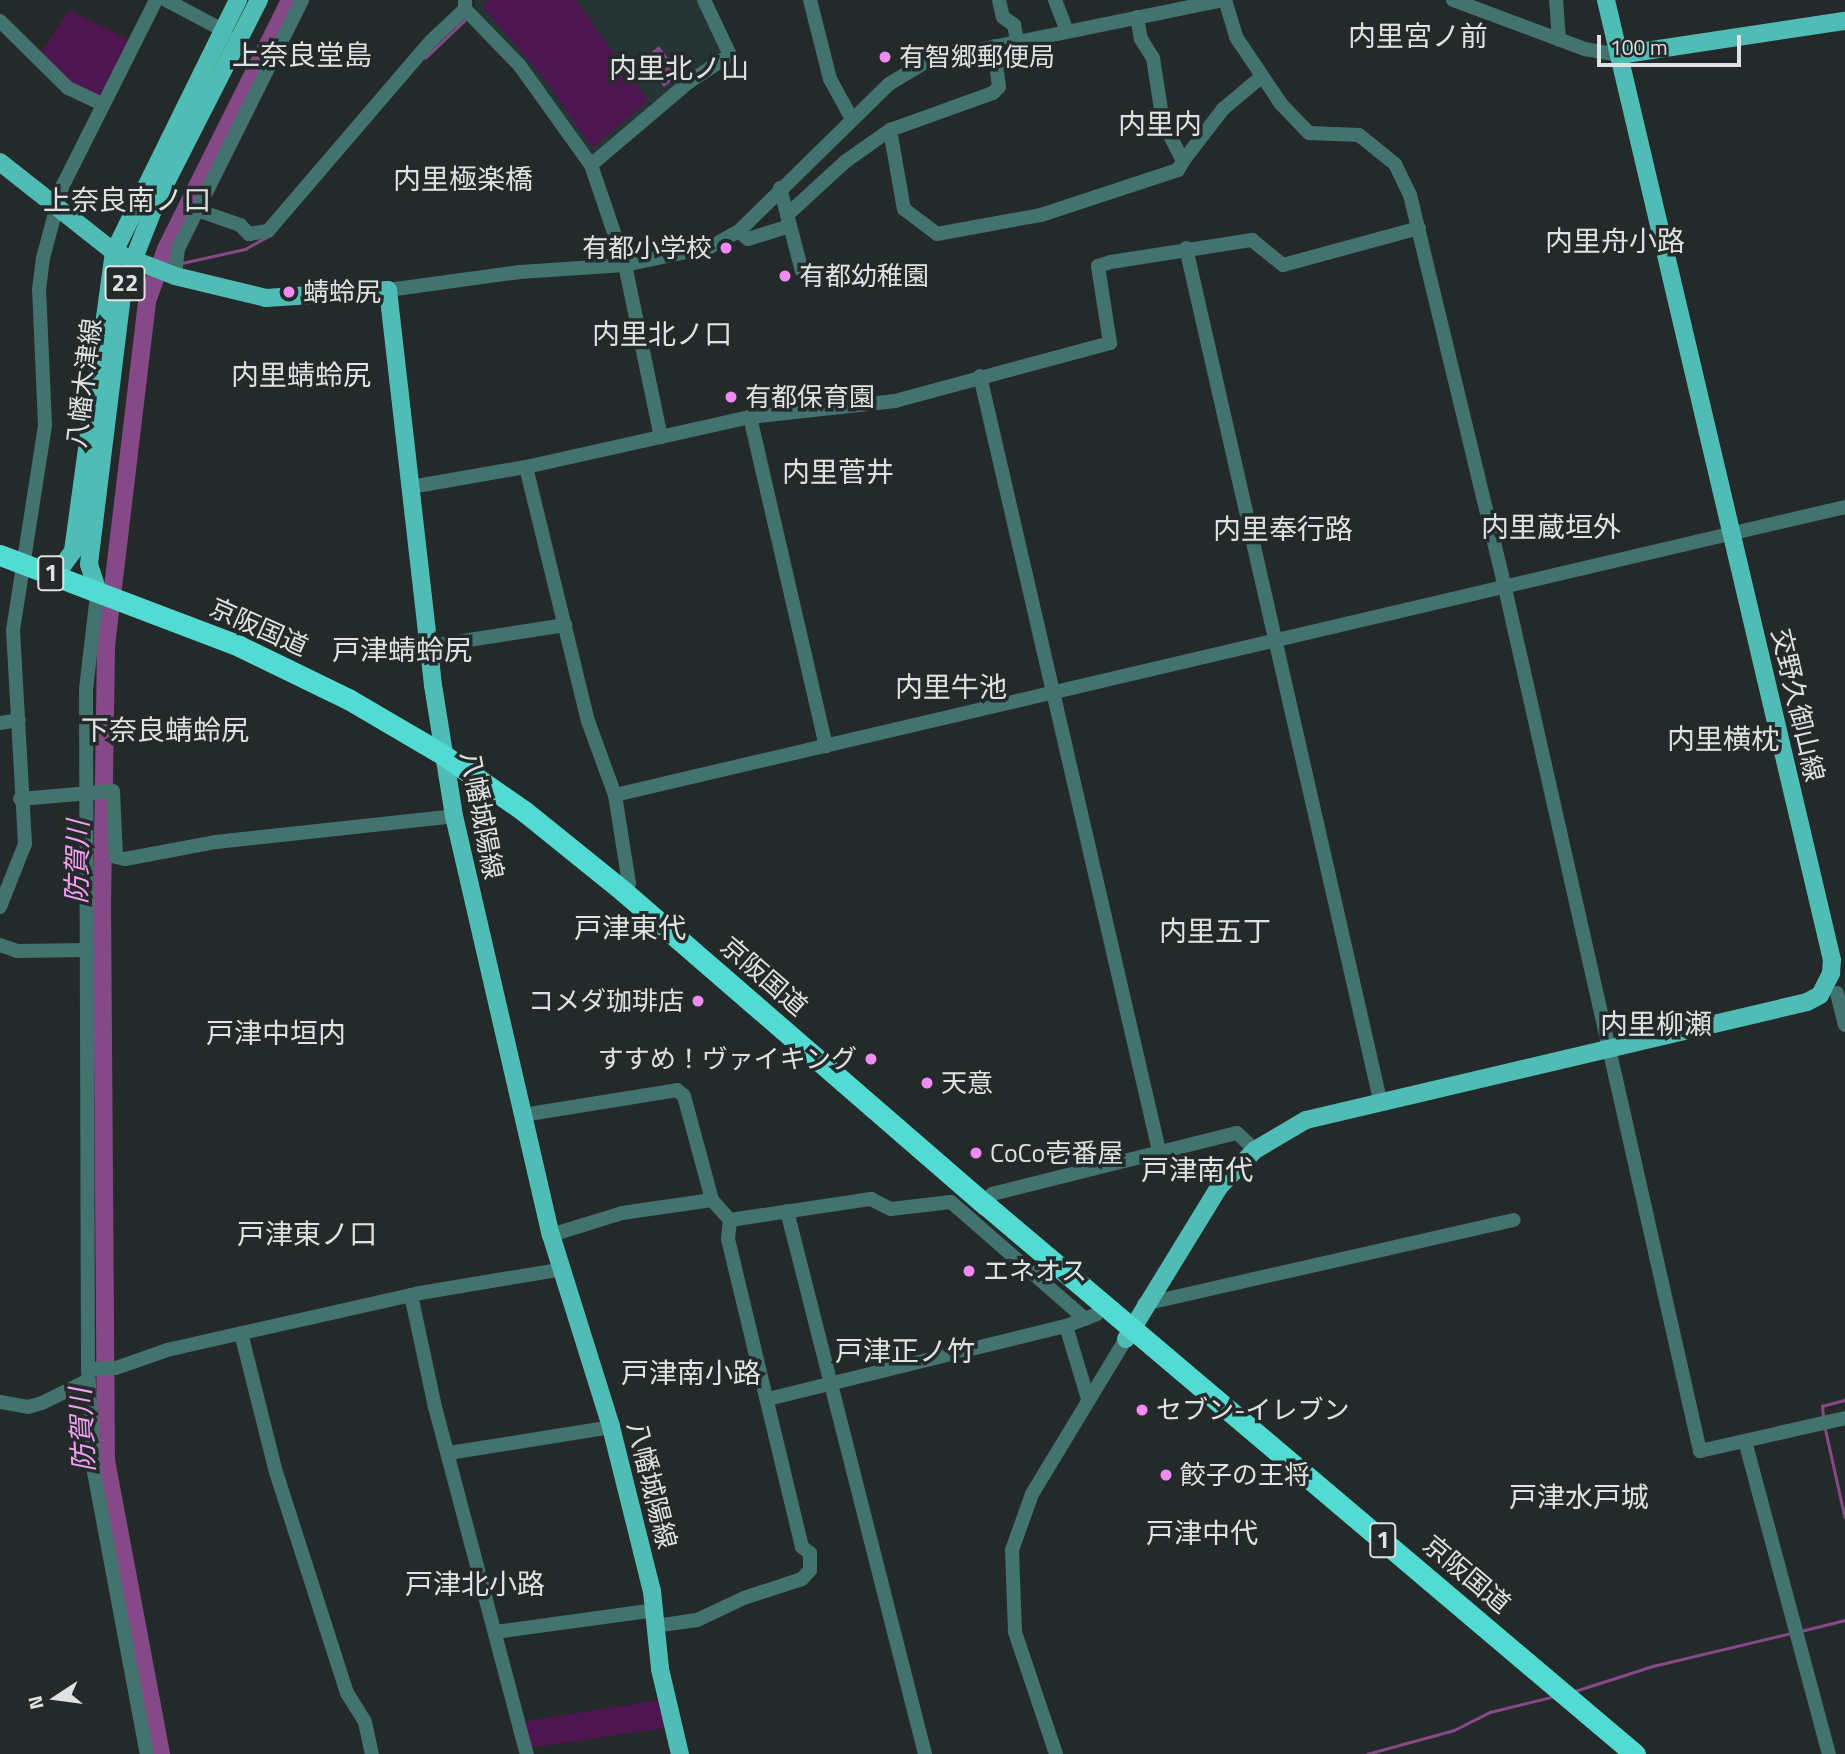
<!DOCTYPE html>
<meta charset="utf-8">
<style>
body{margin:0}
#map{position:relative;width:1845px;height:1754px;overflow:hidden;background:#232a29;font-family:"Titillium Web","Noto Sans JP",sans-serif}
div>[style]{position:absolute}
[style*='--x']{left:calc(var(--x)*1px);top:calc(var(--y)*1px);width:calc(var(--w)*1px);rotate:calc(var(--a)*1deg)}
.built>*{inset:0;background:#263534}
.green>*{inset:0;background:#4e1650}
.water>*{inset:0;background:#864988}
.stream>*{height:2.5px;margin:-1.25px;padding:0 1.25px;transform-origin:1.25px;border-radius:1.25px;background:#864988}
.river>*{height:18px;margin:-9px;padding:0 9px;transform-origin:9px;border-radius:9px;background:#864988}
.minor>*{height:14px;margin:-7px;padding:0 7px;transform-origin:7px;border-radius:7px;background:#42736f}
.major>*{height:18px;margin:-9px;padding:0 9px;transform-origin:9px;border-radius:9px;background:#4fbdb6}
.highway>*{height:21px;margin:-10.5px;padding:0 10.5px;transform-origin:10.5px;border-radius:10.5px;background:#51dbd2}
.dots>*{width:19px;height:19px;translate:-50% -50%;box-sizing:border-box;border:4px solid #232a29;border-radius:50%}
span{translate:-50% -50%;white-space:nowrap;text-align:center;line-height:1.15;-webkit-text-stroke:7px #232a29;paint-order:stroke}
.shield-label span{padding:2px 5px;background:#232a29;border:2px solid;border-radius:5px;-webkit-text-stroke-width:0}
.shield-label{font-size:24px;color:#dee2e2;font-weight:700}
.poi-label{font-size:26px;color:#dee2e2}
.left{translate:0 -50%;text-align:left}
.right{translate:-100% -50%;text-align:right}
.street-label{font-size:26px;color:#dee2e2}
.neighbourhood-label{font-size:28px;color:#dee2e2}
.water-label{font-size:28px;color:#f49ff6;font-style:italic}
.north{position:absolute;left:21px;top:1663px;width:70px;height:70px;-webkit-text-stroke:5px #232a29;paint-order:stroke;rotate:257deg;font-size:19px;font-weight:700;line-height:28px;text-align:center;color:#dee2e2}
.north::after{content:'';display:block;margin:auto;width:24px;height:32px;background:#dee2e2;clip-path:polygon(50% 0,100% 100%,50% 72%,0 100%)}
.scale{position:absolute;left:1597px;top:35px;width:144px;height:32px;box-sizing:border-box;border:4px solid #dee2e2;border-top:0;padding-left:9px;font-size:21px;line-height:24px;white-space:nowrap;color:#dee2e2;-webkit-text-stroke:5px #232a29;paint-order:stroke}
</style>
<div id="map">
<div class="built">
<i style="clip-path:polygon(475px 0,701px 0,724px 55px,597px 156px,587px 159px,476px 15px)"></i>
</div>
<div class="green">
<i style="clip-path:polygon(490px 0,576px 0,648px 101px,592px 148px,546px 81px,485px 10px,483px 4px)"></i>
<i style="clip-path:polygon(69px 10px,129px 40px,100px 95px,68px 86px,39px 56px)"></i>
<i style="clip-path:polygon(659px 1700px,666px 1728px,528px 1748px,521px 1722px)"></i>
</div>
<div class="water">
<i style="clip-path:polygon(659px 46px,680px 74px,664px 87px,643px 59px)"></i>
</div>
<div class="stream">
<i style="--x:425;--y:58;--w:57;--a:-43.6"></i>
<i style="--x:163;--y:256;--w:10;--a:17"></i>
<i style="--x:182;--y:263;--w:65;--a:-12.5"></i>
<i style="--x:245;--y:249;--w:26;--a:-29"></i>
<i style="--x:1823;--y:1417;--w:11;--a:-95"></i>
<i style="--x:1822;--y:1406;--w:24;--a:-15"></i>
<i style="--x:1825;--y:1427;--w:92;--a:77.5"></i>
<i style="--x:1801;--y:1631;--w:45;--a:-14"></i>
<i style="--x:1575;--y:1691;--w:82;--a:-17.8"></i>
<i style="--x:1653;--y:1666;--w:142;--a:-13.4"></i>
<i style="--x:1367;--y:1754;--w:90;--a:-15.4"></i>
<i style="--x:1454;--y:1730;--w:40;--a:-26.6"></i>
<i style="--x:1490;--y:1712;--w:67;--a:-13.8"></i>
</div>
<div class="river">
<i style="--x:161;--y:1754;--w:298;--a:-100.6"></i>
<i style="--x:106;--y:1461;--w:557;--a:-90.41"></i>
<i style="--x:102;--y:904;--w:258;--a:-89.1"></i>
<i style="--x:106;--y:646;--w:347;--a:-83.2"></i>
<i style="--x:147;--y:301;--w:55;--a:-69.9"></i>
<i style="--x:166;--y:249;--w:278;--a:-63.5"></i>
</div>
<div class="minor">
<i style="--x:166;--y:0;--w:64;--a:27.8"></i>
<i style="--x:223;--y:30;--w:8;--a:60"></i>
<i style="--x:810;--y:0;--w:81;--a:75.8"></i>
<i style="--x:830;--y:79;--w:46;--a:61.2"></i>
<i style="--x:999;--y:0;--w:17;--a:77"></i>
<i style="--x:1003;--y:17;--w:14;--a:36"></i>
<i style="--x:1014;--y:25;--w:16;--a:79"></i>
<i style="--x:1055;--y:0;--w:33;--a:69"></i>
<i style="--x:1225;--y:0;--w:39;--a:73"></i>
<i style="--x:1236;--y:37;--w:81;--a:56.1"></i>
<i style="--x:1281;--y:104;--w:40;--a:46"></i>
<i style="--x:1309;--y:133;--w:50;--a:2.3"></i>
<i style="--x:1359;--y:135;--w:46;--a:38.9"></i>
<i style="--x:1395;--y:164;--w:34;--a:64"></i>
<i style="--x:1410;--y:195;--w:404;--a:76.4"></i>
<i style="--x:1505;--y:588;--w:885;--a:77.27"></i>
<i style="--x:1700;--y:1451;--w:149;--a:-12.8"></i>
<i style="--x:1453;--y:0;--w:141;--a:20.4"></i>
<i style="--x:1585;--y:49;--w:35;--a:10"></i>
<i style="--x:1556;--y:0;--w:40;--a:85.7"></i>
<i style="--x:465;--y:9;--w:79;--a:46"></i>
<i style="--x:520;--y:66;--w:122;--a:54.4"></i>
<i style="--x:591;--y:165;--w:106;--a:71.2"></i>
<i style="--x:625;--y:265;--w:176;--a:78.2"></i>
<i style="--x:1137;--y:17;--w:22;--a:80"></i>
<i style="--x:1141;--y:39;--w:22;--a:58"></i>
<i style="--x:1153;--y:58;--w:65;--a:81.1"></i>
<i style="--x:1163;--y:122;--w:44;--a:62.9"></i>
<i style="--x:1183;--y:161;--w:66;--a:-52.4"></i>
<i style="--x:1223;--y:109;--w:50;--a:-40.1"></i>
<i style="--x:0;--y:21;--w:95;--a:44.6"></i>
<i style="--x:68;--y:88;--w:38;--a:25"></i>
<i style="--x:890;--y:130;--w:80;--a:80"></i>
<i style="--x:904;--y:209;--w:41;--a:37.1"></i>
<i style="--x:937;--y:234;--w:106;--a:-10.4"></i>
<i style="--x:1041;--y:215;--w:144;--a:-18.2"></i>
<i style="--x:1178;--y:170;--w:10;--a:-61"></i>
<i style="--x:591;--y:165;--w:128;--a:-40.3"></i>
<i style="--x:689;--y:82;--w:49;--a:-33.4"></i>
<i style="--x:730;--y:55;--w:61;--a:-115.3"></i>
<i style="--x:780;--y:188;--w:86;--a:75.2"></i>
<i style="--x:197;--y:210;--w:46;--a:19.2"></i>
<i style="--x:240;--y:225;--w:13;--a:45"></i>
<i style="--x:249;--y:234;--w:19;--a:-9"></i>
<i style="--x:268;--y:231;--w:250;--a:-49.4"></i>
<i style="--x:431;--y:41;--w:47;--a:-43.3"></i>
<i style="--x:465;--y:9;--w:8;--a:-90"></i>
<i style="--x:787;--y:215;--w:80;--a:-42.5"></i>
<i style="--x:846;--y:161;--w:54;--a:-35.2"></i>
<i style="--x:890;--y:130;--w:109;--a:-19.8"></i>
<i style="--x:993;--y:93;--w:8;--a:-45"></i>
<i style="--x:999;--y:87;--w:41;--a:-97"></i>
<i style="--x:739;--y:231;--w:12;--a:42"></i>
<i style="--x:748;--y:239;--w:44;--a:-17.2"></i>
<i style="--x:1186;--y:248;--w:874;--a:77.17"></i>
<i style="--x:175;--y:276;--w:27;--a:-84"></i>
<i style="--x:178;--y:249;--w:278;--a:-63.5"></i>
<i style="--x:388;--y:290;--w:133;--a:-7.8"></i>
<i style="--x:520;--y:272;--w:105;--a:-3.8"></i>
<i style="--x:625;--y:265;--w:87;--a:-12"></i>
<i style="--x:710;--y:247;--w:33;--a:-29"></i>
<i style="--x:739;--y:231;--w:210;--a:-44.4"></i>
<i style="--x:889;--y:84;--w:47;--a:-31"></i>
<i style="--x:929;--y:60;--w:301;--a:-11.5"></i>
<i style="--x:980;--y:376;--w:795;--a:76.99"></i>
<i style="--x:750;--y:417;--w:338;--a:77"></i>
<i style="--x:526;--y:467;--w:261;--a:76.3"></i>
<i style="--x:588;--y:721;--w:79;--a:70"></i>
<i style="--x:615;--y:795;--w:89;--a:81"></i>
<i style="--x:629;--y:883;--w:10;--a:127"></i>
<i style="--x:411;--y:487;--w:117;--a:-9.9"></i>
<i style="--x:526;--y:467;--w:230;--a:-12.6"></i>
<i style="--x:750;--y:417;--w:146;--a:-6.3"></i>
<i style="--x:895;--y:401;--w:223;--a:-15.1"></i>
<i style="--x:1110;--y:343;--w:78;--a:-98.9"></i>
<i style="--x:1098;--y:266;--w:14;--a:-17"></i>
<i style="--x:1111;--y:262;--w:143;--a:-8.9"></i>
<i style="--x:1252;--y:240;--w:40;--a:39"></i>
<i style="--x:1283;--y:265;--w:141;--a:-15.2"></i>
<i style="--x:96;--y:603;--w:88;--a:96.6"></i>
<i style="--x:86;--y:690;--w:679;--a:89.83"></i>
<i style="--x:88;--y:1369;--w:103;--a:86.7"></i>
<i style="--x:94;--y:1472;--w:287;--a:79.4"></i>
<i style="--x:430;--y:646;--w:137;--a:-8.8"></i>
<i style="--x:0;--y:723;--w:19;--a:-9"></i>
<i style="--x:615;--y:795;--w:1263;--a:-13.18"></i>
<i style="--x:20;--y:799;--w:93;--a:-4.9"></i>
<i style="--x:113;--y:791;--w:66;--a:87.4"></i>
<i style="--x:116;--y:857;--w:9;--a:13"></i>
<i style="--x:125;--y:859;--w:93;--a:-10.6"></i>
<i style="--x:216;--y:842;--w:239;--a:-6.2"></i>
<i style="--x:0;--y:907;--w:68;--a:-68.4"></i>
<i style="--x:25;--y:844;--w:214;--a:-93.2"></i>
<i style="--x:13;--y:630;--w:207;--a:-81.1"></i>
<i style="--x:45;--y:425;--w:135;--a:-92.5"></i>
<i style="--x:39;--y:290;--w:32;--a:-83"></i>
<i style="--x:43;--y:258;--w:73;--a:-75"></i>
<i style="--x:62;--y:187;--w:209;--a:-63.3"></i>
<i style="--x:0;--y:945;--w:18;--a:19"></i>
<i style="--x:17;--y:951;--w:71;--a:-0.8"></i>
<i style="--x:1837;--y:993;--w:33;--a:76"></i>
<i style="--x:523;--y:1115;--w:156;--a:-9.2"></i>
<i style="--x:677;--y:1090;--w:9;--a:41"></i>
<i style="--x:684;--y:1096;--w:108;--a:74.9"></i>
<i style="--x:712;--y:1200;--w:27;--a:48"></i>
<i style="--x:730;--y:1220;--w:19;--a:96"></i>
<i style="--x:728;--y:1239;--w:317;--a:76.5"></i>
<i style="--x:802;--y:1547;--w:10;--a:37"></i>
<i style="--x:810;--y:1553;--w:17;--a:90"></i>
<i style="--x:810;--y:1570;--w:12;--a:132"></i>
<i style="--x:802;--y:1579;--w:61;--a:161.9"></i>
<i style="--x:744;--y:1598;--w:52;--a:154.9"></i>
<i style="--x:697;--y:1620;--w:42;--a:171.9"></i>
<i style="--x:986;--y:1205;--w:13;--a:-61"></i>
<i style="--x:992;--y:1194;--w:252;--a:-14"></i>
<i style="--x:1237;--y:1133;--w:25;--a:43"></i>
<i style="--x:787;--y:1211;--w:560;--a:75.74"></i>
<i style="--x:730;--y:1220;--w:143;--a:-8.5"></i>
<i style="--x:871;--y:1199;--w:22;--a:27"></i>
<i style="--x:891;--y:1209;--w:60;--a:-6.7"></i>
<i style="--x:951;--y:1202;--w:178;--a:41.1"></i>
<i style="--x:551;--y:1235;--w:74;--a:-17.2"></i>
<i style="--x:622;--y:1213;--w:91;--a:-8.2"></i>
<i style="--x:411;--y:1295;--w:115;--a:77.9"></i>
<i style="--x:435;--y:1407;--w:359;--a:75.2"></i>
<i style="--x:1144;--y:1304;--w:379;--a:-12.8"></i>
<i style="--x:1066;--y:1326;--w:76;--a:73.2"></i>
<i style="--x:241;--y:1333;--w:143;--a:75.9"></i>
<i style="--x:276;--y:1472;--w:232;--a:72.2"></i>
<i style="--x:347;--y:1693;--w:34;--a:58"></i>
<i style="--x:365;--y:1722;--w:33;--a:78"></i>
<i style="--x:88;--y:1369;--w:28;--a:-2"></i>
<i style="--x:116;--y:1368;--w:54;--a:-19.4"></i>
<i style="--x:167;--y:1350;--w:259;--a:-12.7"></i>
<i style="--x:420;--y:1293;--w:145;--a:-9.5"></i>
<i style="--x:768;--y:1399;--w:307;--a:-13.8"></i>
<i style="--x:1066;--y:1326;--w:33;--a:-21"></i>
<i style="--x:0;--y:1402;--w:28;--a:10"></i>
<i style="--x:28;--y:1407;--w:15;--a:-16"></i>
<i style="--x:42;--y:1403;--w:52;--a:-26.1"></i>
<i style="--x:1745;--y:1441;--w:324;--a:75"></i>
<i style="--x:449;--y:1453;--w:164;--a:-9.1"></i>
<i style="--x:495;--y:1632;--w:162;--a:-7.8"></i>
<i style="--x:1056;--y:1754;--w:129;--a:-108.6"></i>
<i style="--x:1015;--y:1632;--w:82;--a:-92.1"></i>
<i style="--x:1012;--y:1550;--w:59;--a:-70.3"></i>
<i style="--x:1032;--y:1494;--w:181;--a:-58.8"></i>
</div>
<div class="major">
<i style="--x:1619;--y:55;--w:229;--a:-8.6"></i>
<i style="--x:0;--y:162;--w:145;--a:38.3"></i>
<i style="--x:114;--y:252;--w:66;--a:21.5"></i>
<i style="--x:175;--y:276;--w:94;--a:13.6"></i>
<i style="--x:266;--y:298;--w:122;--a:-3.8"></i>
<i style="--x:388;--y:290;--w:398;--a:83.5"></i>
<i style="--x:433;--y:685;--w:133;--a:80.9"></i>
<i style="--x:454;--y:816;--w:430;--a:77"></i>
<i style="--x:551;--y:1235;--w:201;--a:72.6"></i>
<i style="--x:611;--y:1427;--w:169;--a:76"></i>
<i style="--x:652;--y:1591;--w:78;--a:84.1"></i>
<i style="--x:660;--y:1669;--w:87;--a:76.8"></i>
<i style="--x:46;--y:572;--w:18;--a:-22"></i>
<i style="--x:63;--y:565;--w:17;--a:-54"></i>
<i style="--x:73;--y:551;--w:302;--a:-82.2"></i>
<i style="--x:114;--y:252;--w:281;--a:-63.8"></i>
<i style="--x:98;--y:592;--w:29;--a:-108"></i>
<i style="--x:89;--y:564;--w:280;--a:-83"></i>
<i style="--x:123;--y:286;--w:92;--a:-68.4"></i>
<i style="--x:157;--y:200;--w:225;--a:-63"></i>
<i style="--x:1126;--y:1339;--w:178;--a:-58.5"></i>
<i style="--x:1219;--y:1187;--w:52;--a:-45.8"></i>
<i style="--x:1255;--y:1150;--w:59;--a:-30.5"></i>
<i style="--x:1306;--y:1120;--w:515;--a:-13.25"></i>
<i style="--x:1807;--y:1002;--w:15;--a:-28"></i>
<i style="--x:1820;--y:995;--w:25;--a:-63"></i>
<i style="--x:1831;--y:973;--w:13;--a:-86"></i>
<i style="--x:1832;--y:960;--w:986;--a:-103.25"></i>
</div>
<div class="highway">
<i style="--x:0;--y:555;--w:256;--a:20.8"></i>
<i style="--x:239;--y:646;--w:123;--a:25.9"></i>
<i style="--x:350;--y:700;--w:107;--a:30.4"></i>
<i style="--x:442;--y:754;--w:100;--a:34.8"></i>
<i style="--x:524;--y:811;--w:127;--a:38.9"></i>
<i style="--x:623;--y:891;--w:480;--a:40.9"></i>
<i style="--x:986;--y:1205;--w:850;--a:40.23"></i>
</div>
<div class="dots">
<i style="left:885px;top:57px;background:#f18af4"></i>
<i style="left:726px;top:248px;background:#f18af4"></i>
<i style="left:785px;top:276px;background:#f18af4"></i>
<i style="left:289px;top:292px;background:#f18af4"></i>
<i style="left:731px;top:397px;background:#f18af4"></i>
<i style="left:698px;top:1001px;background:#f18af4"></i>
<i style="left:871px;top:1059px;background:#f18af4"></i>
<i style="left:927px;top:1083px;background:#f18af4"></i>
<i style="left:976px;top:1153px;background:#f18af4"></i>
<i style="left:969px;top:1271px;background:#f18af4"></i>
<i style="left:1142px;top:1410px;background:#f18af4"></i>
<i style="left:1166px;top:1475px;background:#f18af4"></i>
</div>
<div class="shield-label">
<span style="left:125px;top:283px">22</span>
<span style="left:51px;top:573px">1</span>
<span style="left:1383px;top:1540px">1</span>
</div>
<div class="poi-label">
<span class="left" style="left:899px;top:57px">有智郷郵便局</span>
<span class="right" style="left:712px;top:248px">有都小学校</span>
<span class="left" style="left:799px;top:276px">有都幼稚園</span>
<span class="left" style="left:303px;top:292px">蜻蛉尻</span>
<span class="left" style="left:745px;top:397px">有都保育園</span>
<span class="right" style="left:684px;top:1001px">コメダ珈琲店</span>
<span class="right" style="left:857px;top:1059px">すすめ！ヴァイキング</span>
<span class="left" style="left:941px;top:1083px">天意</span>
<span class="left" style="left:990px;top:1153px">CoCo壱番屋</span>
<span class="left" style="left:983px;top:1271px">エネオス</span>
<span class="left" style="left:1156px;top:1410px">セブン-イレブン</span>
<span class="left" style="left:1180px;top:1475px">餃子の王将</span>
</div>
<div class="street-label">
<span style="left:84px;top:383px;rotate:-83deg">八幡木津線</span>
<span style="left:259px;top:627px;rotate:24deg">京阪国道</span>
<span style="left:1798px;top:705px;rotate:77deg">交野久御山線</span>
<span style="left:482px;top:815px;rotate:79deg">八幡城陽線</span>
<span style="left:764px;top:976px;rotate:41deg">京阪国道</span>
<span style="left:652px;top:1485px;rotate:76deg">八幡城陽線</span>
<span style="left:1467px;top:1574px;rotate:40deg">京阪国道</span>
</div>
<div class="neighbourhood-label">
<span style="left:1418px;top:36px">内里宮ノ前</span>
<span style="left:302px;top:55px">上奈良堂島</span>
<span style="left:679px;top:68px">内里北ノ山</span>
<span style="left:1160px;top:124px">内里内</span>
<span style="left:463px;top:179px">内里極楽橋</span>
<span style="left:127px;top:200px">上奈良南ノ口</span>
<span style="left:1615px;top:241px">内里舟小路</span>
<span style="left:662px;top:334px">内里北ノ口</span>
<span style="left:301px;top:375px">内里蜻蛉尻</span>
<span style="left:838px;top:472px">内里菅井</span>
<span style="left:1551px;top:527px">内里蔵垣外</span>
<span style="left:1283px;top:529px">内里奉行路</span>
<span style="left:402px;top:650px">戸津蜻蛉尻</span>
<span style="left:951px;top:687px">内里牛池</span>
<span style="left:165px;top:730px">下奈良蜻蛉尻</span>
<span style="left:1723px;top:739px">内里横枕</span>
<span style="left:630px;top:928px">戸津東代</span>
<span style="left:1215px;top:931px">内里五丁</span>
<span style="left:1656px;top:1024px">内里柳瀬</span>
<span style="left:276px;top:1033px">戸津中垣内</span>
<span style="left:1197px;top:1170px">戸津南代</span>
<span style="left:307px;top:1234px">戸津東ノ口</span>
<span style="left:905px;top:1351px">戸津正ノ竹</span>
<span style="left:691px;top:1373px">戸津南小路</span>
<span style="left:1579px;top:1497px">戸津水戸城</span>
<span style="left:1202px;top:1533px">戸津中代</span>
<span style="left:475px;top:1584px">戸津北小路</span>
</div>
<div class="water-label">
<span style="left:77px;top:862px;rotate:-89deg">防賀川</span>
<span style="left:82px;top:1430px;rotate:-93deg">防賀川</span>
</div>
<div class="north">N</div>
<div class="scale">100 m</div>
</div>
